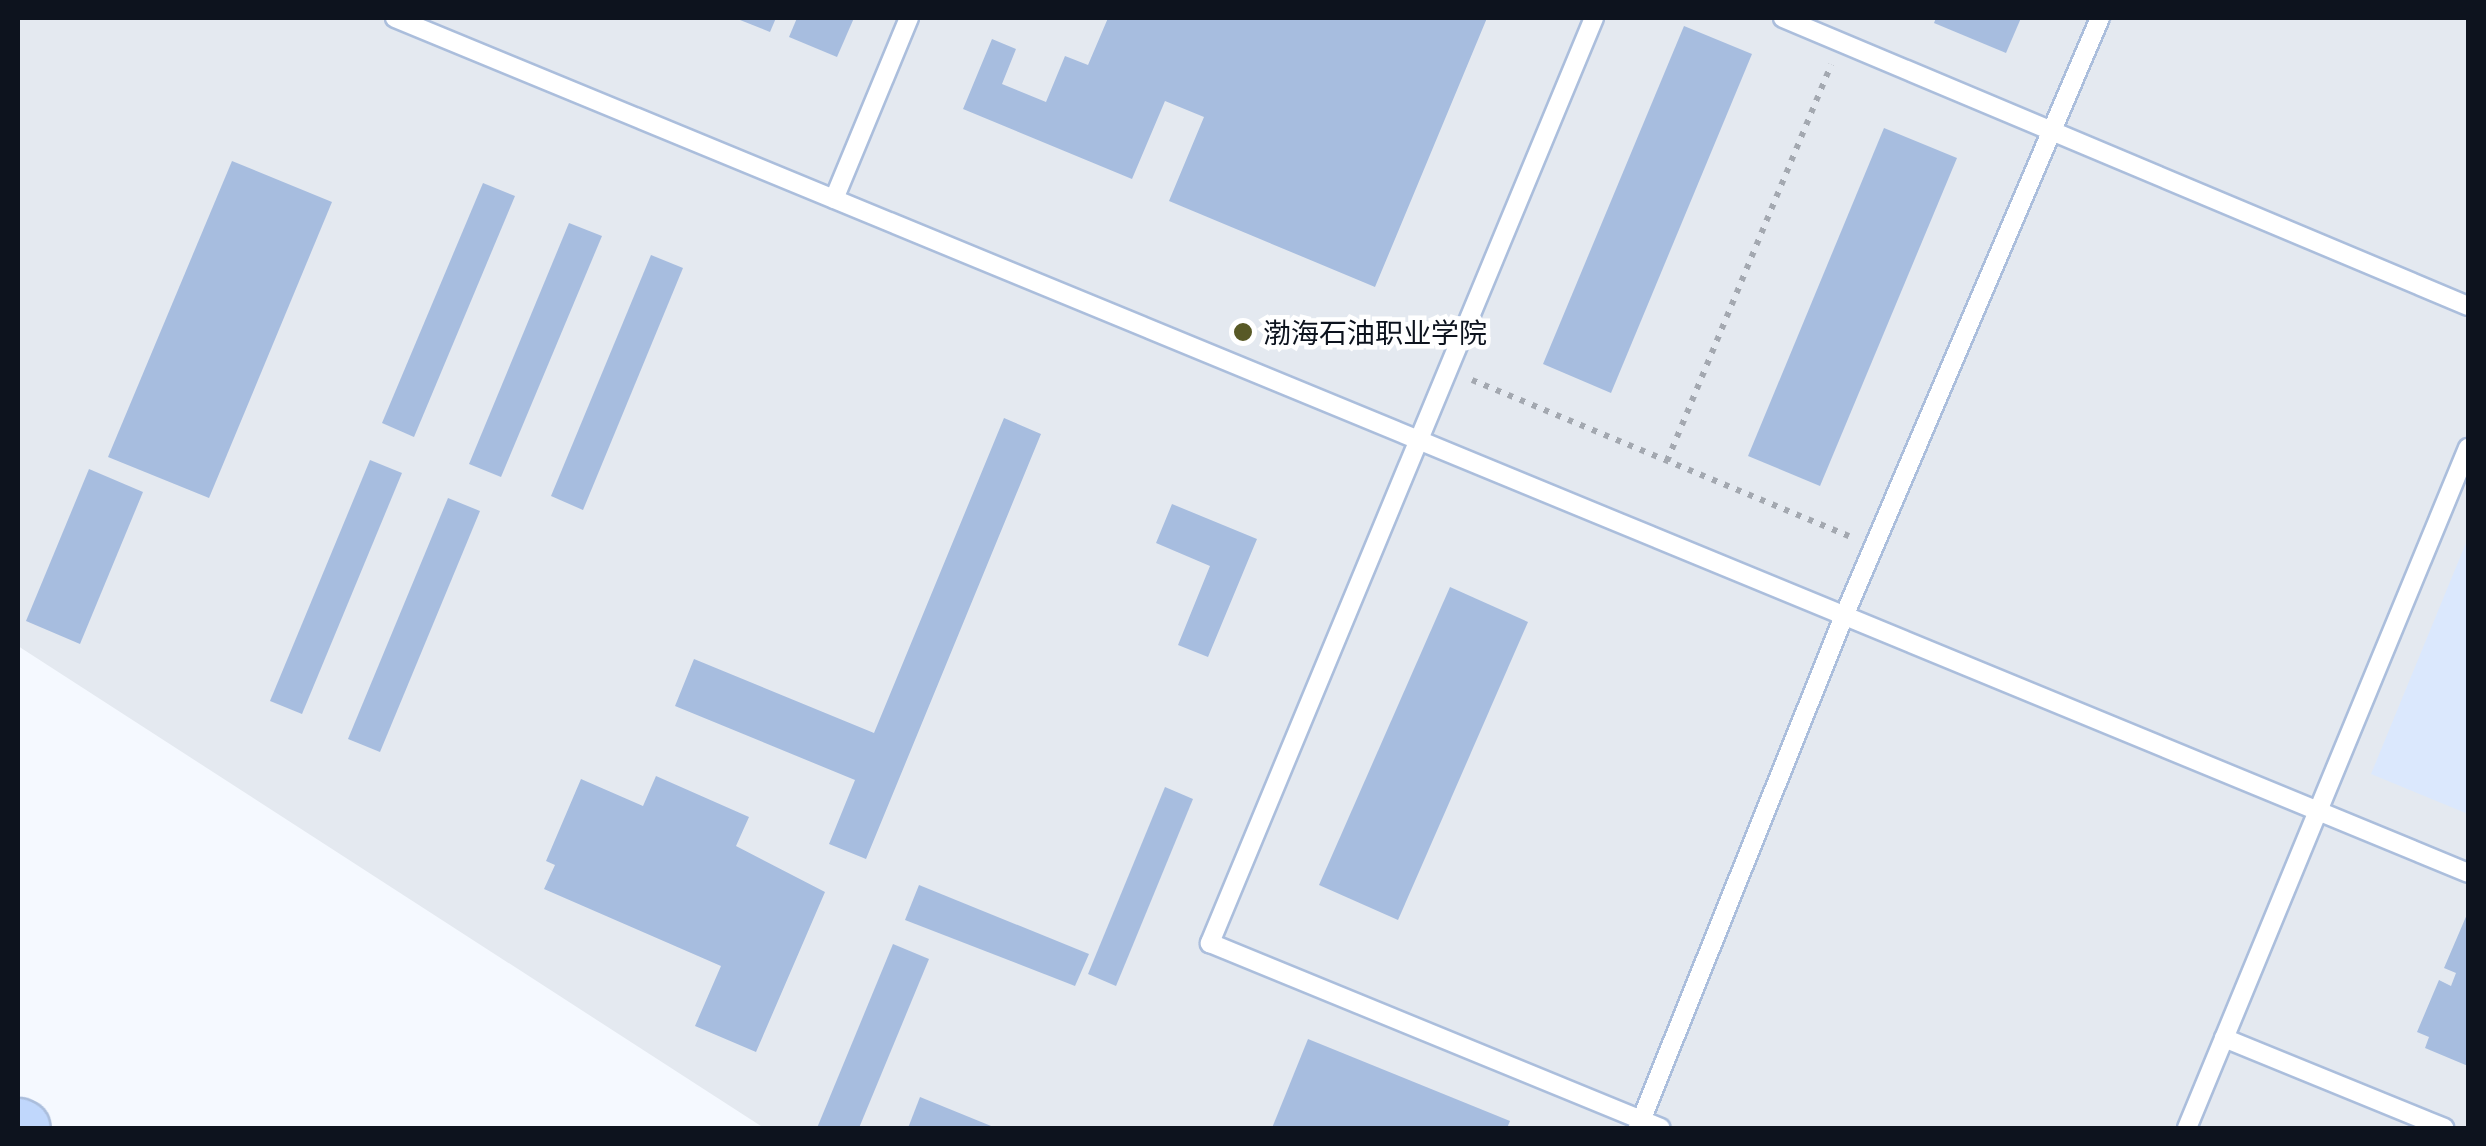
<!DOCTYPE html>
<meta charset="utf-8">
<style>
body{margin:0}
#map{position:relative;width:2486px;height:1146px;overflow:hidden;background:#f5f9ff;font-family:"Exo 2","Noto Sans SC",sans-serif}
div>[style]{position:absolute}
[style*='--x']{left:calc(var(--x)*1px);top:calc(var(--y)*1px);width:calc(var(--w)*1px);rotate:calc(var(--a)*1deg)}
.built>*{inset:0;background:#e4e9f0}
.green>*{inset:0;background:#dbe8fd}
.building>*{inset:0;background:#a7bddf}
.path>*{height:6px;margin-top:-3px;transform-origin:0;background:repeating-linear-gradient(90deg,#a3a8b0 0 5px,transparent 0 13px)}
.roads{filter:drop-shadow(2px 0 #abbedc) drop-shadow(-2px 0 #abbedc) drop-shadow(0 2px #abbedc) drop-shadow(0 -2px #abbedc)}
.lane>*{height:18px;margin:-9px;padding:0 9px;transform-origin:9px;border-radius:9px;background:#fff}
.primary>*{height:55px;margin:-27.5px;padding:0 27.5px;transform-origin:27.5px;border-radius:27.5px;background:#c0d7fc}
.dots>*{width:28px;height:28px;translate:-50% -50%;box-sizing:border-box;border:5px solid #fff;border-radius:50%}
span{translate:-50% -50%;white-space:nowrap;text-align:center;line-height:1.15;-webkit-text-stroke:9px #fff;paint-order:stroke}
.poi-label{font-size:28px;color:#0d131e}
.left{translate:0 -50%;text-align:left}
.frame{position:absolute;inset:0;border:20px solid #0d131e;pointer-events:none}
</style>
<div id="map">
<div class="built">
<i style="clip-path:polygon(18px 18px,2468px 18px,2468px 1128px,764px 1128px,18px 646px)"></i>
</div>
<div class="green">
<i style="clip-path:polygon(2468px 538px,2468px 814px,2371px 774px)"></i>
</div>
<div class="building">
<i style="clip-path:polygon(735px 18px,776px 18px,770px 32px)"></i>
<i style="clip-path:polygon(797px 18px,854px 18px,837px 57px,789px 37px)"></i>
<i style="clip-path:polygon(1108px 18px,1487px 18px,1375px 287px,1169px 201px,1204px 117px,1165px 101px,1132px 179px,963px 109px,992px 39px,1016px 49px,1002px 84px,1046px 102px,1065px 56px,1088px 65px)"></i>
<i style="clip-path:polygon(1936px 18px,2021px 18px,2006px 53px,1934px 23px)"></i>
<i style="clip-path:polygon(1684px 26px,1752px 54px,1611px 393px,1543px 364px)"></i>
<i style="clip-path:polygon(1884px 128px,1957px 158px,1820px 486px,1748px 456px)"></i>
<i style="clip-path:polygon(232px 161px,332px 202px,209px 498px,108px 457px)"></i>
<i style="clip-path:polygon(483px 183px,515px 196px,414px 437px,382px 423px)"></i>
<i style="clip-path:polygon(569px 223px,602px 236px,501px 477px,469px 464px)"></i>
<i style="clip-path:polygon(651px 255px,683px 268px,583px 510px,551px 496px)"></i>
<i style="clip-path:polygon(1004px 418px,1041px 434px,866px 859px,829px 844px,855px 780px,675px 706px,694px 659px,874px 733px)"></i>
<i style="clip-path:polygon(370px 460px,402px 473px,302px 714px,270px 701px)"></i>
<i style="clip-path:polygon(89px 469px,143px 492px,80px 644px,26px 621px)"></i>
<i style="clip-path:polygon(448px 498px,480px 511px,380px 752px,348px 739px)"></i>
<i style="clip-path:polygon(1172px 504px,1257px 539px,1208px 657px,1178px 645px,1210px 566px,1156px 543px)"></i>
<i style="clip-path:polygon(1450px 587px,1528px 622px,1398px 920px,1319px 885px)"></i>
<i style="clip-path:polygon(656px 776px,749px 817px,736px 846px,825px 892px,756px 1052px,695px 1026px,721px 966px,544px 889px,555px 865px,546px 861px,581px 779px,643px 806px)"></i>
<i style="clip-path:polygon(1165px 787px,1193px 799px,1116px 986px,1088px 974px)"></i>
<i style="clip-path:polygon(919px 885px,1089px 954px,1075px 986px,905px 920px)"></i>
<i style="clip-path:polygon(2468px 912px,2468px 1066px,2425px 1048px,2429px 1037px,2417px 1032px,2439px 980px,2451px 986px,2456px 973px,2444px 968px)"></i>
<i style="clip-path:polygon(893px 944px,929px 959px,859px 1128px,817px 1128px)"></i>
<i style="clip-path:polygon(1308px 1039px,1510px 1121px,1507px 1128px,1272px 1128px)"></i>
<i style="clip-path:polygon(920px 1097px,996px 1128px,908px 1128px)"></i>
</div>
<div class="path">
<i style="--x:1472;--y:380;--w:408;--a:22.5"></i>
<i style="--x:1667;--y:461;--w:429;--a:-67.5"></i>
</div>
<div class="roads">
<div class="lane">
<i style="--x:395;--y:18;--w:2242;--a:22.41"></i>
<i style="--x:1594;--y:18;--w:1002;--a:112.55"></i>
<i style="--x:1210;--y:943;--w:487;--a:22.3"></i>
<i style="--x:1783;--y:18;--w:743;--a:22.8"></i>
<i style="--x:834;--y:199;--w:196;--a:-67.5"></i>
<i style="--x:2224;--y:1038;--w:238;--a:22.2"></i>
<i style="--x:1638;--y:1128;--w:552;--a:-68.08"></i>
<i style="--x:1844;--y:616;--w:650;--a:-66.82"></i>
<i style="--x:2187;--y:1128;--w:736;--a:-67.55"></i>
</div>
<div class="primary">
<i style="--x:18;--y:1126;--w:4;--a:27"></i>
</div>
</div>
<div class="dots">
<i style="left:1243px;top:332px;background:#585926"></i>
</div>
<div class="poi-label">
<span class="left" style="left:1263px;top:332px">渤海石油职业学院</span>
</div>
<div class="frame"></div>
</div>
